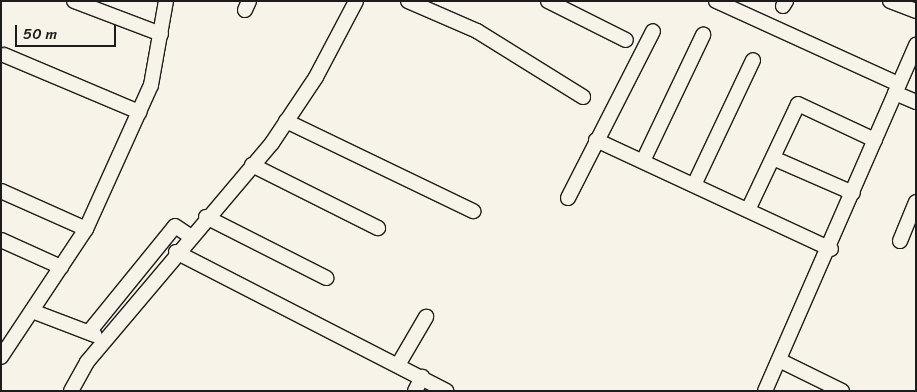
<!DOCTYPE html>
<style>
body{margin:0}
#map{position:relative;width:917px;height:392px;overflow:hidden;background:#f7f3e8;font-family:Sriracha,sans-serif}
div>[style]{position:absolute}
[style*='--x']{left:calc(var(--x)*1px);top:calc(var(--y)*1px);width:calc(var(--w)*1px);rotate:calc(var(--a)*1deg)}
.roads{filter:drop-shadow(1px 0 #1c1c1c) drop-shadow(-1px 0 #1c1c1c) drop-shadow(0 1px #1c1c1c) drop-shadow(0 -1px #1c1c1c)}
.minor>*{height:14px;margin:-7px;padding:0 7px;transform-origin:7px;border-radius:7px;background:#f7f3e8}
span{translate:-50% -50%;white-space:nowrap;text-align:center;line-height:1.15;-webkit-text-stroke:4px #f7f3e8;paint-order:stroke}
.frame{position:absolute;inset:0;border:2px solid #1c1c1c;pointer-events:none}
.scale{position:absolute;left:15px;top:25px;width:101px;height:22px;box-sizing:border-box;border:2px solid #1c1c1c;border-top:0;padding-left:6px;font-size:15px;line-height:18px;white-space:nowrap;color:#1c1c1c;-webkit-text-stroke:4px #f7f3e8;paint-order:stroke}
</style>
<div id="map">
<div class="roads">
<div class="minor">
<i style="--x:74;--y:1;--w:93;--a:20.8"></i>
<i style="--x:408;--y:1;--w:75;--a:23.5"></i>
<i style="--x:477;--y:31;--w:125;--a:31.9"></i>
<i style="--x:548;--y:1;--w:87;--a:26.6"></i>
<i style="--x:716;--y:1;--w:200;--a:24.5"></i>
<i style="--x:890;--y:1;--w:28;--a:21"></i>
<i style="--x:783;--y:6;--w:6;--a:-59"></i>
<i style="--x:245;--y:10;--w:10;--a:-66"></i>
<i style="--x:4;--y:55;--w:147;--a:22.9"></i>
<i style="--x:895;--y:93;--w:23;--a:23"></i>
<i style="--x:286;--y:121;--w:208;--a:25.7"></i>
<i style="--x:596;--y:140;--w:259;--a:24.9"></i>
<i style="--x:773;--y:158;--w:87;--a:23.6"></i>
<i style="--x:643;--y:161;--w:140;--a:-64.5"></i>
<i style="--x:252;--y:165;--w:141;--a:26.6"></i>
<i style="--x:694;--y:185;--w:138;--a:-64.7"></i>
<i style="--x:1;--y:191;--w:93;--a:24.1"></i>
<i style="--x:568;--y:198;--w:187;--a:-63"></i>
<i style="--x:748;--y:210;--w:117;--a:-64.7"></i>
<i style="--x:798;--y:104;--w:85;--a:25.1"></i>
<i style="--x:206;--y:217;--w:135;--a:26.9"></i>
<i style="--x:1;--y:240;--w:66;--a:24.2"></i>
<i style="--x:900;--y:241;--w:42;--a:-67.7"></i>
<i style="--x:176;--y:252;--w:304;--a:27.2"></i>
<i style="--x:32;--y:311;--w:67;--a:20.9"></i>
<i style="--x:89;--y:332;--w:136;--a:-50.9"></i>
<i style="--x:175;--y:226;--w:18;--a:34"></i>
<i style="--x:1;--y:357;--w:154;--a:-56.4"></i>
<i style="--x:86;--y:229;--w:158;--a:-65.7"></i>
<i style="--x:151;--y:85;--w:85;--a:-79.9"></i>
<i style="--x:781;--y:361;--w:68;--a:26.2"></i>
<i style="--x:398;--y:365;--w:56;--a:-59.7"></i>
<i style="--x:71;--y:391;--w:33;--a:-61"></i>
<i style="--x:87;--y:362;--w:287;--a:-49.8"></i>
<i style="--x:272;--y:143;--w:79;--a:-56.3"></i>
<i style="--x:316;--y:77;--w:86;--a:-62.2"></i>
<i style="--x:415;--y:391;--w:16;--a:-63"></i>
<i style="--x:765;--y:391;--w:378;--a:-66.4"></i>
</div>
</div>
<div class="frame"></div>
<div class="scale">50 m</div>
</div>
